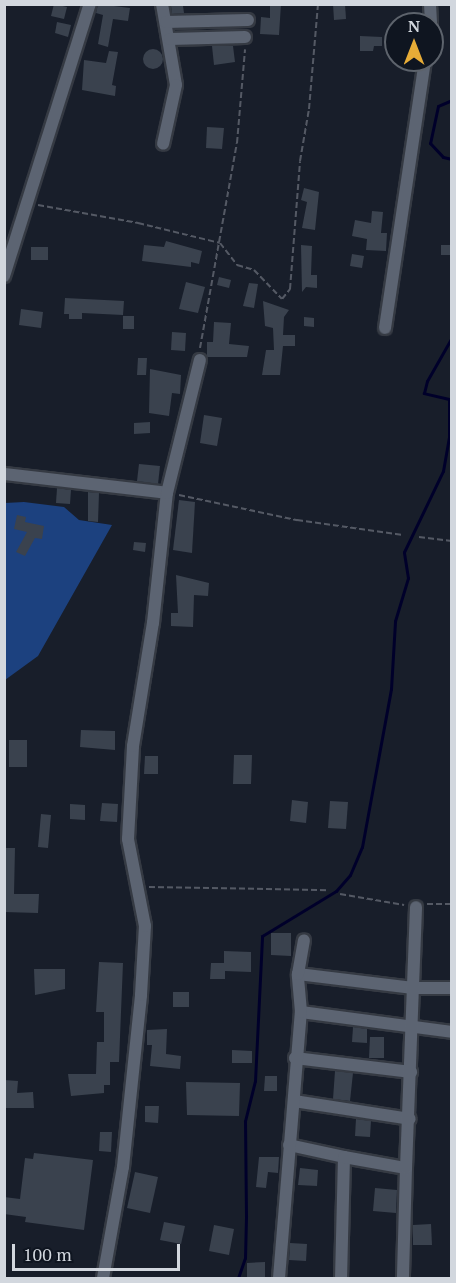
<!DOCTYPE html>
<style>
body{margin:0}
#map{position:relative;width:456px;height:1283px;overflow:hidden;background:#181e2a;font-family:"PT Serif",serif}
div>[style]{position:absolute}
[style*='--x']{left:calc(var(--x)*1px);top:calc(var(--y)*1px);width:calc(var(--w)*1px);rotate:calc(var(--a)*1deg)}
.forest>*{inset:0;background:#1c417f}
.stream>*{height:3px;margin:-1.5px;padding:0 1.5px;transform-origin:1.5px;border-radius:1.5px;background:#00002a}
.building>*{inset:0;background:#3a424e}
.round{border-radius:50%}
.path>*{height:2px;margin-top:-1px;transform-origin:0;background:repeating-linear-gradient(90deg,#545964 0 6px,transparent 0 9px)}
.roads{filter:drop-shadow(2px 0 #353a43) drop-shadow(-2px 0 #353a43) drop-shadow(0 2px #353a43) drop-shadow(0 -2px #353a43)}
.minor>*{height:12px;margin:-6px;padding:0 6px;transform-origin:6px;border-radius:6px;background:#5c6472}
span{translate:-50% -50%;white-space:nowrap;text-align:center;line-height:1.15;-webkit-text-stroke:4.5px #0f1520;paint-order:stroke}
.frame{position:absolute;inset:0;border:6px solid #d2d7de;pointer-events:none}
.north{position:absolute;left:384px;top:12px;width:60px;height:60px;box-sizing:border-box;background:#0f1520;border:2px solid #5d636c;border-radius:50%;rotate:0deg;font-size:16px;font-weight:700;line-height:24px;text-align:center;color:#d2d7de}
.north::after{content:'';display:block;margin:auto;width:21px;height:27px;background:#e7ac37;clip-path:polygon(50% 0,100% 100%,50% 72%,0 100%)}
.scale{position:absolute;left:12px;top:1244px;width:168px;height:27px;box-sizing:border-box;border:3px solid #d2d7de;border-top:0;padding-left:8px;font-size:18px;line-height:21px;white-space:nowrap;color:#d2d7de;-webkit-text-stroke:4px #0f1520;paint-order:stroke}
</style>
<div id="map">
<div class="forest">
<i style="clip-path:polygon(24px 502px,64px 507px,79px 520px,112px 525px,38px 656px,5px 680px,5px 503px)"></i>
</div>
<div class="stream">
<i style="--x:452;--y:100;--w:15;--a:157"></i>
<i style="--x:438;--y:106;--w:38;--a:102"></i>
<i style="--x:430;--y:143;--w:19;--a:47"></i>
<i style="--x:443;--y:157;--w:9;--a:13"></i>
<i style="--x:238;--y:1278;--w:21;--a:-71"></i>
<i style="--x:245;--y:1258;--w:42;--a:-88.6"></i>
<i style="--x:246;--y:1216;--w:95;--a:-90.6"></i>
<i style="--x:245;--y:1121;--w:41;--a:-76"></i>
<i style="--x:255;--y:1081;--w:145;--a:-87.2"></i>
<i style="--x:262;--y:936;--w:87;--a:-31.3"></i>
<i style="--x:336;--y:891;--w:21;--a:-49"></i>
<i style="--x:350;--y:875;--w:30;--a:-67"></i>
<i style="--x:362;--y:847;--w:161;--a:-79.6"></i>
<i style="--x:391;--y:689;--w:68;--a:-86.6"></i>
<i style="--x:395;--y:621;--w:45;--a:-73.2"></i>
<i style="--x:408;--y:578;--w:26;--a:-99"></i>
<i style="--x:404;--y:552;--w:90;--a:-64.3"></i>
<i style="--x:443;--y:471;--w:36;--a:-80"></i>
<i style="--x:449;--y:436;--w:37;--a:-90"></i>
<i style="--x:449;--y:399;--w:26;--a:-167"></i>
<i style="--x:424;--y:393;--w:12;--a:-76"></i>
<i style="--x:427;--y:381;--w:51;--a:-60.4"></i>
</div>
<div class="building">
<i style="clip-path:polygon(54px 4px,67px 7px,64px 19px,51px 16px)"></i>
<i style="clip-path:polygon(98px 4px,130px 8px,128px 21px,113px 19px,108px 47px,98px 44px,103px 15px,96px 13px)"></i>
<i style="clip-path:polygon(270px 4px,281px 4px,279px 35px,260px 34px,261px 17px,270px 18px)"></i>
<i style="clip-path:polygon(333px 4px,345px 4px,346px 19px,334px 20px)"></i>
<i style="clip-path:polygon(171px 6px,183px 6px,184px 13px,172px 14px)"></i>
<i style="clip-path:polygon(57px 22px,71px 25px,68px 37px,55px 33px)"></i>
<i style="clip-path:polygon(360px 36px,382px 37px,382px 46px,374px 46px,373px 51px,360px 51px)"></i>
<i style="clip-path:polygon(212px 46px,233px 46px,235px 62px,214px 65px)"></i>
<i class="round" style="left:143px;top:49px;width:20px;height:20px"></i>
<i style="clip-path:polygon(109px 51px,118px 52px,112px 85px,116px 86px,115px 96px,82px 90px,84px 60px,106px 63px)"></i>
<i style="clip-path:polygon(207px 127px,224px 128px,222px 149px,206px 148px)"></i>
<i style="clip-path:polygon(304px 188px,319px 192px,315px 230px,302px 228px,307px 202px,301px 200px)"></i>
<i style="clip-path:polygon(372px 211px,383px 212px,381px 233px,387px 233px,386px 251px,366px 250px,367px 239px,352px 236px,355px 220px,371px 223px)"></i>
<i style="clip-path:polygon(166px 241px,202px 251px,199px 264px,191px 262px,191px 267px,142px 261px,144px 245px,164px 247px)"></i>
<i style="clip-path:polygon(301px 245px,312px 246px,311px 275px,317px 275px,317px 288px,306px 287px,302px 292px)"></i>
<i style="clip-path:polygon(441px 245px,452px 245px,452px 255px,441px 255px)"></i>
<i style="clip-path:polygon(31px 247px,48px 247px,48px 260px,31px 260px)"></i>
<i style="clip-path:polygon(352px 254px,364px 256px,362px 268px,350px 266px)"></i>
<i style="clip-path:polygon(219px 277px,231px 280px,229px 288px,217px 285px)"></i>
<i style="clip-path:polygon(186px 282px,205px 287px,198px 313px,179px 309px)"></i>
<i style="clip-path:polygon(249px 283px,258px 284px,254px 308px,243px 306px)"></i>
<i style="clip-path:polygon(65px 298px,124px 301px,123px 315px,82px 313px,82px 319px,69px 319px,69px 314px,64px 314px)"></i>
<i style="clip-path:polygon(263px 301px,289px 310px,284px 317px,283px 335px,295px 335px,295px 346px,283px 346px,280px 375px,262px 375px,266px 350px,274px 350px,273px 328px,265px 326px)"></i>
<i style="clip-path:polygon(21px 309px,43px 312px,41px 328px,19px 325px)"></i>
<i style="clip-path:polygon(123px 316px,134px 316px,134px 329px,123px 329px)"></i>
<i style="clip-path:polygon(304px 317px,314px 318px,314px 327px,304px 326px)"></i>
<i style="clip-path:polygon(214px 322px,231px 323px,229px 344px,249px 346px,247px 357px,207px 357px,207px 342px,213px 342px)"></i>
<i style="clip-path:polygon(172px 332px,186px 333px,185px 351px,171px 350px)"></i>
<i style="clip-path:polygon(138px 358px,147px 358px,146px 375px,137px 375px)"></i>
<i style="clip-path:polygon(150px 369px,181px 375px,180px 394px,172px 393px,169px 416px,149px 413px)"></i>
<i style="clip-path:polygon(204px 415px,222px 418px,217px 446px,200px 443px)"></i>
<i style="clip-path:polygon(150px 422px,150px 433px,134px 434px,134px 423px)"></i>
<i style="clip-path:polygon(139px 464px,160px 466px,158px 484px,137px 481px)"></i>
<i style="clip-path:polygon(57px 488px,71px 490px,70px 504px,56px 503px)"></i>
<i style="clip-path:polygon(88px 492px,99px 493px,98px 522px,88px 521px)"></i>
<i style="clip-path:polygon(179px 500px,195px 502px,192px 553px,173px 550px)"></i>
<i style="clip-path:polygon(17px 515px,26px 517px,25px 522px,44px 526px,42px 539px,35px 538px,25px 556px,16px 552px,27px 532px,14px 529px)"></i>
<i style="clip-path:polygon(134px 542px,146px 543px,145px 552px,133px 550px)"></i>
<i style="clip-path:polygon(176px 575px,209px 583px,208px 596px,194px 595px,193px 627px,171px 626px,171px 613px,178px 613px)"></i>
<i style="clip-path:polygon(81px 730px,115px 731px,115px 750px,80px 747px)"></i>
<i style="clip-path:polygon(9px 740px,27px 740px,27px 767px,9px 767px)"></i>
<i style="clip-path:polygon(234px 755px,252px 755px,251px 784px,233px 784px)"></i>
<i style="clip-path:polygon(145px 756px,158px 756px,158px 774px,144px 774px)"></i>
<i style="clip-path:polygon(292px 800px,308px 802px,306px 823px,290px 821px)"></i>
<i style="clip-path:polygon(330px 801px,348px 802px,346px 829px,328px 828px)"></i>
<i style="clip-path:polygon(102px 803px,118px 804px,117px 822px,100px 821px)"></i>
<i style="clip-path:polygon(70px 804px,85px 805px,85px 820px,70px 819px)"></i>
<i style="clip-path:polygon(41px 814px,51px 815px,48px 848px,38px 847px)"></i>
<i style="clip-path:polygon(4px 848px,15px 848px,14px 894px,39px 894px,38px 913px,4px 912px)"></i>
<i style="clip-path:polygon(271px 933px,291px 933px,291px 956px,271px 955px)"></i>
<i style="clip-path:polygon(224px 951px,251px 952px,251px 972px,225px 971px,225px 979px,210px 979px,211px 963px,224px 963px)"></i>
<i style="clip-path:polygon(99px 962px,123px 963px,119px 1062px,110px 1062px,110px 1085px,104px 1085px,104px 1093px,71px 1096px,68px 1074px,96px 1074px,97px 1042px,104px 1042px,104px 1012px,96px 1012px)"></i>
<i style="clip-path:polygon(34px 969px,65px 969px,65px 989px,35px 995px)"></i>
<i style="clip-path:polygon(173px 992px,189px 992px,189px 1007px,173px 1007px)"></i>
<i style="clip-path:polygon(353px 1027px,367px 1029px,367px 1043px,352px 1042px)"></i>
<i style="clip-path:polygon(167px 1029px,166px 1054px,181px 1056px,180px 1069px,150px 1066px,152px 1045px,147px 1045px,147px 1030px)"></i>
<i style="clip-path:polygon(370px 1037px,384px 1037px,384px 1058px,369px 1058px)"></i>
<i style="clip-path:polygon(232px 1050px,252px 1051px,252px 1063px,232px 1063px)"></i>
<i style="clip-path:polygon(335px 1071px,353px 1073px,350px 1101px,333px 1099px)"></i>
<i style="clip-path:polygon(265px 1076px,277px 1076px,277px 1091px,264px 1091px)"></i>
<i style="clip-path:polygon(4px 1080px,18px 1081px,17px 1093px,33px 1092px,34px 1108px,4px 1108px)"></i>
<i style="clip-path:polygon(186px 1082px,240px 1083px,239px 1116px,187px 1115px)"></i>
<i style="clip-path:polygon(145px 1106px,159px 1106px,158px 1123px,145px 1122px)"></i>
<i style="clip-path:polygon(356px 1119px,371px 1121px,370px 1137px,355px 1136px)"></i>
<i style="clip-path:polygon(100px 1132px,112px 1132px,111px 1152px,99px 1151px)"></i>
<i style="clip-path:polygon(34px 1153px,93px 1160px,84px 1230px,25px 1222px,26px 1217px,4px 1214px,4px 1197px,20px 1199px,25px 1158px,33px 1159px)"></i>
<i style="clip-path:polygon(259px 1157px,279px 1157px,278px 1173px,268px 1172px,266px 1188px,256px 1187px)"></i>
<i style="clip-path:polygon(300px 1168px,318px 1170px,317px 1186px,298px 1185px)"></i>
<i style="clip-path:polygon(135px 1172px,158px 1177px,150px 1213px,127px 1208px)"></i>
<i style="clip-path:polygon(375px 1188px,397px 1190px,396px 1213px,373px 1211px)"></i>
<i style="clip-path:polygon(164px 1222px,185px 1226px,181px 1244px,160px 1240px)"></i>
<i style="clip-path:polygon(431px 1224px,432px 1245px,413px 1245px,413px 1225px)"></i>
<i style="clip-path:polygon(214px 1225px,234px 1229px,229px 1255px,209px 1251px)"></i>
<i style="clip-path:polygon(290px 1243px,307px 1244px,306px 1261px,289px 1260px)"></i>
<i style="clip-path:polygon(265px 1262px,265px 1278px,247px 1278px,247px 1263px)"></i>
</div>
<div class="path">
<i style="--x:38;--y:205;--w:102;--a:10.2"></i>
<i style="--x:138;--y:223;--w:84;--a:13.7"></i>
<i style="--x:220;--y:243;--w:28;--a:52"></i>
<i style="--x:237;--y:265;--w:18;--a:16"></i>
<i style="--x:254;--y:270;--w:40;--a:46"></i>
<i style="--x:282;--y:299;--w:13;--a:-51"></i>
<i style="--x:290;--y:289;--w:128;--a:-85.5"></i>
<i style="--x:300;--y:161;--w:53;--a:-80.2"></i>
<i style="--x:309;--y:109;--w:105;--a:-85.1"></i>
<i style="--x:200;--y:348;--w:208;--a:-79.8"></i>
<i style="--x:237;--y:143;--w:94;--a:-85.1"></i>
<i style="--x:179;--y:495;--w:121;--a:12"></i>
<i style="--x:297;--y:520;--w:107;--a:8.1"></i>
<i style="--x:419;--y:537;--w:33;--a:7"></i>
<i style="--x:149;--y:887;--w:180;--a:1"></i>
<i style="--x:340;--y:894;--w:65;--a:9.8"></i>
<i style="--x:427;--y:904;--w:25;--a:0"></i>
</div>
<div class="roads">
<div class="minor">
<i style="--x:162;--y:4;--w:82;--a:80.2"></i>
<i style="--x:176;--y:85;--w:60;--a:102.4"></i>
<i style="--x:430;--y:4;--w:20;--a:87"></i>
<i style="--x:166;--y:22;--w:82;--a:-1.4"></i>
<i style="--x:170;--y:39;--w:75;--a:-1.5"></i>
<i style="--x:4;--y:276;--w:285;--a:-72.5"></i>
<i style="--x:385;--y:328;--w:271;--a:-81.5"></i>
<i style="--x:4;--y:474;--w:164;--a:6.6"></i>
<i style="--x:298;--y:974;--w:116;--a:6.9"></i>
<i style="--x:413;--y:988;--w:39;--a:0"></i>
<i style="--x:301;--y:1012;--w:152;--a:7.5"></i>
<i style="--x:295;--y:1058;--w:117;--a:6.9"></i>
<i style="--x:294;--y:1101;--w:117;--a:8.8"></i>
<i style="--x:289;--y:1145;--w:56;--a:12.3"></i>
<i style="--x:344;--y:1157;--w:121;--a:91.4"></i>
<i style="--x:344;--y:1157;--w:63;--a:10.1"></i>
<i style="--x:406;--y:1168;--w:110;--a:91.6"></i>
<i style="--x:406;--y:1168;--w:261;--a:-87.8"></i>
<i style="--x:103;--y:1278;--w:113;--a:-79.8"></i>
<i style="--x:123;--y:1167;--w:173;--a:-84"></i>
<i style="--x:141;--y:995;--w:69;--a:-86.7"></i>
<i style="--x:145;--y:926;--w:89;--a:-101.1"></i>
<i style="--x:128;--y:839;--w:93;--a:-86.9"></i>
<i style="--x:133;--y:746;--w:125;--a:-80.8"></i>
<i style="--x:153;--y:623;--w:131;--a:-83.9"></i>
<i style="--x:167;--y:493;--w:137;--a:-76.1"></i>
<i style="--x:279;--y:1278;--w:267;--a:-85.3"></i>
<i style="--x:301;--y:1012;--w:38;--a:-95"></i>
<i style="--x:298;--y:974;--w:34;--a:-80"></i>
</div>
</div>
<div class="frame"></div>
<div class="north">N</div>
<div class="scale">100 m</div>
</div>
